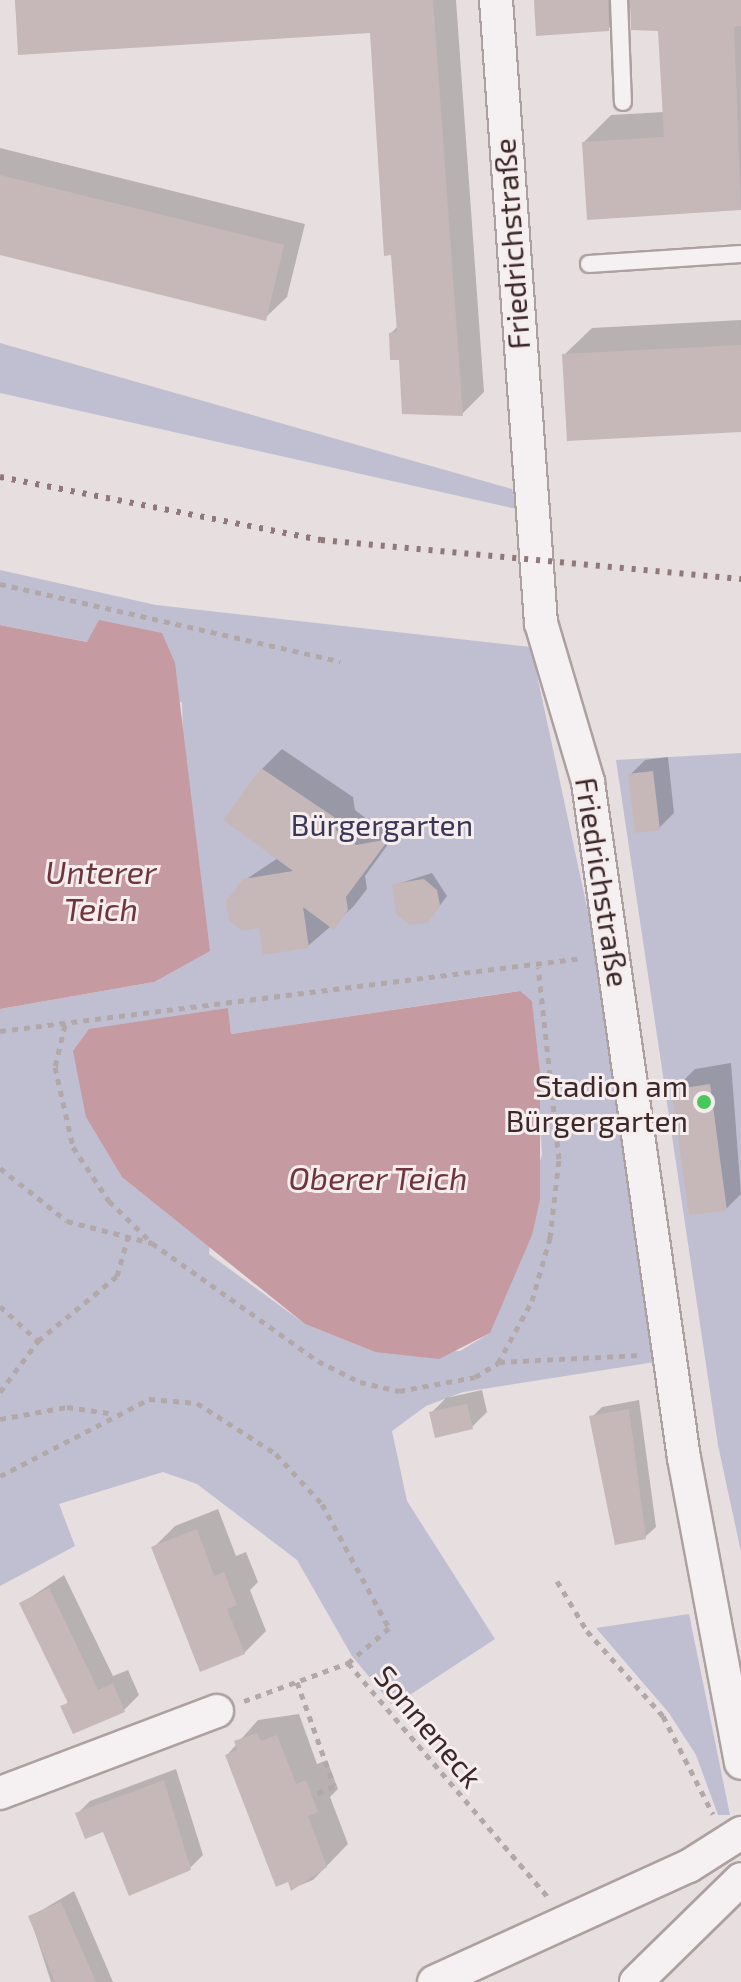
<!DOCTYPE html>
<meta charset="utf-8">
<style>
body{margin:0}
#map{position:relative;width:741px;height:1982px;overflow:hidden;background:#e7dedf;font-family:"Exo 2",sans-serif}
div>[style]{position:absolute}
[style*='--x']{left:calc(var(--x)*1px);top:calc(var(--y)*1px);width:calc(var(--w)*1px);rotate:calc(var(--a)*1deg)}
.green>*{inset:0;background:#c0bfd1}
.water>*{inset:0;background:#c69aa1}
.shadow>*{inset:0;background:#0003}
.building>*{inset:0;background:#c6b8b9}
.path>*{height:5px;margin-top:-2.5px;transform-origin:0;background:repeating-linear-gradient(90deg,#b3a8a9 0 6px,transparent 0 12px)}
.roads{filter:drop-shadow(2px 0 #ada0a1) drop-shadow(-2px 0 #ada0a1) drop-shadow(0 2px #ada0a1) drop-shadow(0 -2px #ada0a1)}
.service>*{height:16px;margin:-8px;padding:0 8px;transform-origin:8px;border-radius:8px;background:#f5f0f1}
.minor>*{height:32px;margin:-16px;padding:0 16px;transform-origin:16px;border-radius:16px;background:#f5f0f1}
.rail>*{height:6px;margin-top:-3px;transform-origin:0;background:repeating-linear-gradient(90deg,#90787a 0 4px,transparent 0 12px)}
.dots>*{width:22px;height:22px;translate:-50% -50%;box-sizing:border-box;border:4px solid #f5edee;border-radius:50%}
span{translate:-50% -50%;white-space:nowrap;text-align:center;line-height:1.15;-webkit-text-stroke:6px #f5edee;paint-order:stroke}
.street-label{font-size:30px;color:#3d2829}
.park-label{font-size:30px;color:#3a3658}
.poi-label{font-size:30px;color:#3d2829}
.right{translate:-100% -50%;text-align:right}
.water-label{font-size:32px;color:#6f343c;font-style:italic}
</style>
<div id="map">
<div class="green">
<i style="clip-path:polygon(0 343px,512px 489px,517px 509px,0 393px)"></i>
<i style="clip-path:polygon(evenodd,0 570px,156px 605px,531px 647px,611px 1019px,655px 1362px,463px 1392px,426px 1406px,392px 1431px,407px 1501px,495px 1639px,393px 1706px,352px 1656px,297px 1560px,197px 1484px,163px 1472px,59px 1504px,75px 1546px,0 1586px,0 1009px,154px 982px,183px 738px,182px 703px,88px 642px,0 625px,0 570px,519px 991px,532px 1001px,542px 1154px,490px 1333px,460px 1351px,375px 1352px,305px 1324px,209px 1254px,228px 1009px,231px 1034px,519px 991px)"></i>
<i style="clip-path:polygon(741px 753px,741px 1552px,718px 1445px,616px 760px)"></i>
<i style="clip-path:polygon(689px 1614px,730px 1815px,718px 1815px,696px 1755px,669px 1713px,596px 1628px)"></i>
</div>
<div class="water">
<i style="clip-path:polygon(99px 620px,162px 633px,175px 663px,210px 951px,154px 982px,0 1009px,0 625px,87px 642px)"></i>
<i style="clip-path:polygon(520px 991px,532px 1001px,540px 1074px,540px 1200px,532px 1235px,490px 1333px,439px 1359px,375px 1352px,305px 1324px,122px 1177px,86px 1117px,73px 1051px,89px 1029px,228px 1008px,231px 1034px)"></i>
</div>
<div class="shadow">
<i style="clip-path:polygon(15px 0,456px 0,484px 392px,462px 414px,401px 358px,391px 333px,398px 326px,372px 31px,20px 53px)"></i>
<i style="clip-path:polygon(536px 0,741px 0,741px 208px,589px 218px,584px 142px,611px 115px,664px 112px,660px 29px,632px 6px,608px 29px)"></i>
<i style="clip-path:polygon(0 148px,305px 224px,287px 297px,265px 318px,0 253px)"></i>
<i style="clip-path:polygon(741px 320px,741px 430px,564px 355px,592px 328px)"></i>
<i style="clip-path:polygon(282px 749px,353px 797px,355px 810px,376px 826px,405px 821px,365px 876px,367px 889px,353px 907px,308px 946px,260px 926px,245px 880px,278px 858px,262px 769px)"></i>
<i style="clip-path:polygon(668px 757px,674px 813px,659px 828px,630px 775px,645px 760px)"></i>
<i style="clip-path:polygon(432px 873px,447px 896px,428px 921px,394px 885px)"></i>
<i style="clip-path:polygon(731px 1063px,741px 1194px,726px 1209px,673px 1091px,695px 1069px)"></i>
<i style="clip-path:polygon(482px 1390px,487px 1412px,472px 1427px,431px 1413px,446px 1398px)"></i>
<i style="clip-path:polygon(639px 1400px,656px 1527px,645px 1537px,592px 1417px,602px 1407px)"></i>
<i style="clip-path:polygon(218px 1509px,236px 1556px,246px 1552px,258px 1582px,250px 1590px,266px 1631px,244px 1653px,154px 1547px,175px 1526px)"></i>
<i style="clip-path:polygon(64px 1575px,113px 1676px,128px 1670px,139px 1695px,124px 1710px,63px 1707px,69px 1701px,22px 1603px)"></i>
<i style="clip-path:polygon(299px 1714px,317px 1764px,327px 1760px,338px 1789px,330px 1797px,348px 1844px,313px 1880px,293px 1888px,227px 1755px,258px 1720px)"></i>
<i style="clip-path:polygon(176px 1769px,203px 1855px,190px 1868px,77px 1814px,90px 1801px)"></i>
<i style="clip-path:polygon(74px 1891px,113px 1982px,51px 1982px,30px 1917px)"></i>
</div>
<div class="building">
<i style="clip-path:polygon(15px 0,433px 0,463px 416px,402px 414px,399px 360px,390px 360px,389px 333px,397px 332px,391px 255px,384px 256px,370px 33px,18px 55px)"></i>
<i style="clip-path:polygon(534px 0,608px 0,609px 31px,536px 36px)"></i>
<i style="clip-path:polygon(630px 0,741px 0,741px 26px,734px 27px,741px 210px,587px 220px,582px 142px,664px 137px,658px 31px,631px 30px)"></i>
<i style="clip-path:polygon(0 175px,284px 245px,266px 321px,0 255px)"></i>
<i style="clip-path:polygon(741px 345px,741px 432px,567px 441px,562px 354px)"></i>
<i style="clip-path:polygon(261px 768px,334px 817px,336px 830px,356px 845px,389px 839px,346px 897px,348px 910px,334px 930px,303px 907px,309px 948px,263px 955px,259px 928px,242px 931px,229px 921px,226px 901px,243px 879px,293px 871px,223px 820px)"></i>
<i style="clip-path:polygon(653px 771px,660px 830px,635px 833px,628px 774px)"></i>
<i style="clip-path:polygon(424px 879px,437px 890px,440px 905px,428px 923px,410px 925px,396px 914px,392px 884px)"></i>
<i style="clip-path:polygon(710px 1084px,727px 1211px,689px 1215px,671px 1090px)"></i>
<i style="clip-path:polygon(467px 1404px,473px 1429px,435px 1438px,429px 1412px)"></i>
<i style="clip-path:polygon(629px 1409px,646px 1539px,615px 1545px,589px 1416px)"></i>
<i style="clip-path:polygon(197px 1529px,214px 1576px,224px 1572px,237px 1605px,227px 1609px,245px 1654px,200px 1672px,151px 1547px)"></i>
<i style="clip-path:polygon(49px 1588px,98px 1690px,113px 1683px,125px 1712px,73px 1734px,60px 1706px,68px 1703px,19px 1603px)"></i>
<i style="clip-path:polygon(257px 1733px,261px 1741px,277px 1735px,296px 1784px,306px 1780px,318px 1812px,308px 1816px,327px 1867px,291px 1891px,288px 1882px,276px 1887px,225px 1755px,237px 1750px,234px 1741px)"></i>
<i style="clip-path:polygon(164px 1780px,191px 1870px,129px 1896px,103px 1832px,85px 1839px,75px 1813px)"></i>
<i style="clip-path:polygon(61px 1902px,96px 1982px,55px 1982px,28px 1916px)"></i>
</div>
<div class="path">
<i style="--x:0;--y:584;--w:349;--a:12.8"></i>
<i style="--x:65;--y:1025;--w:43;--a:103.4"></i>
<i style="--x:55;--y:1067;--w:82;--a:77.3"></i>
<i style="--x:73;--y:1147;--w:65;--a:56.3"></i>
<i style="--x:109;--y:1201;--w:57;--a:44.3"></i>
<i style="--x:0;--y:1031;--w:587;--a:-7.15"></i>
<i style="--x:0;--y:1168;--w:85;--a:38.3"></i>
<i style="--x:67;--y:1221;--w:88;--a:14.5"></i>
<i style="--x:152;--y:1243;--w:204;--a:35.4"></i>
<i style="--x:318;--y:1361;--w:47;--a:26.6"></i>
<i style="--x:360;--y:1382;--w:40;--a:13"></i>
<i style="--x:399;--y:1391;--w:77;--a:-10.4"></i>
<i style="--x:475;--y:1377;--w:27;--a:-31"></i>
<i style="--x:498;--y:1363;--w:71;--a:-61.3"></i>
<i style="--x:532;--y:1301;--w:66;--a:-74.1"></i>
<i style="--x:550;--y:1238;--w:80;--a:-83.5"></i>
<i style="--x:559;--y:1159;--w:193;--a:-96.2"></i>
<i style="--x:0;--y:1306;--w:52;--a:42.6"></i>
<i style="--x:499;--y:1362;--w:142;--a:-2.8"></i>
<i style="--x:0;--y:1392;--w:64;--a:-53.3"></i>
<i style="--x:38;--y:1341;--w:102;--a:-39.4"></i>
<i style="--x:117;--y:1276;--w:41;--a:-74.2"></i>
<i style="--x:0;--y:1419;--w:68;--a:-10.2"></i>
<i style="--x:67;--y:1407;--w:42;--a:8.1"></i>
<i style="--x:0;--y:1476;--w:168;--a:-27.3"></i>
<i style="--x:149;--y:1399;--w:48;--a:4.8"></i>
<i style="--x:197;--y:1403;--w:94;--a:32.8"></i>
<i style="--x:276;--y:1454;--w:68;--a:47.4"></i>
<i style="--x:322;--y:1504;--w:141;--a:61.6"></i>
<i style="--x:389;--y:1628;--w:54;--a:139.5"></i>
<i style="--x:557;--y:1581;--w:58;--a:59"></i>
<i style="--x:587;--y:1631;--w:114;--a:48.2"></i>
<i style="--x:663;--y:1716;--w:110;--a:63"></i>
<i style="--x:297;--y:1682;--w:110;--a:70.4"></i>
<i style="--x:334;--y:1786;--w:24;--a:156"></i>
<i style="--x:244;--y:1701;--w:111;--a:-20.1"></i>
<i style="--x:348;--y:1663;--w:308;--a:49.5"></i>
</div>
<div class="roads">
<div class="service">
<i style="--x:619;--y:0;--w:102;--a:87.8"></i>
<i style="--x:589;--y:264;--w:152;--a:-3.8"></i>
</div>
<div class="minor">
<i style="--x:496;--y:0;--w:625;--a:85.87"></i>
<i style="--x:541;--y:623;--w:166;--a:73.5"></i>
<i style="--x:588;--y:782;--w:683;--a:81.92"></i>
<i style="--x:684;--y:1458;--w:310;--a:79.4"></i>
<i style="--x:0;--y:1793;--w:232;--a:-20.7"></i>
<i style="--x:434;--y:1982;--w:280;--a:-24.5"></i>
<i style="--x:689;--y:1866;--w:62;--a:-32.4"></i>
<i style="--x:636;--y:1982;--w:147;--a:-44.4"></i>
</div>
</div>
<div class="rail">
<i style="--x:0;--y:477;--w:327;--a:11.1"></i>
<i style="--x:321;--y:540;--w:422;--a:5.3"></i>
</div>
<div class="dots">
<i style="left:704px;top:1102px;background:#46c85b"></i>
</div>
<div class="street-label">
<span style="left:511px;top:244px;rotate:-94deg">Friedrichstraße</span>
<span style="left:603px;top:882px;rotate:81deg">Friedrichstraße</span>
<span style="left:429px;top:1726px;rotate:50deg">Sonneneck</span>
</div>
<div class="park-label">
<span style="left:382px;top:824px">Bürgergarten</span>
</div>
<div class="poi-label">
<span class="right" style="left:688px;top:1102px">Stadion am<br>Bürgergarten</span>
</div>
<div class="water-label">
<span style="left:101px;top:890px">Unterer<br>Teich</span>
<span style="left:378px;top:1177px">Oberer Teich</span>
</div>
</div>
